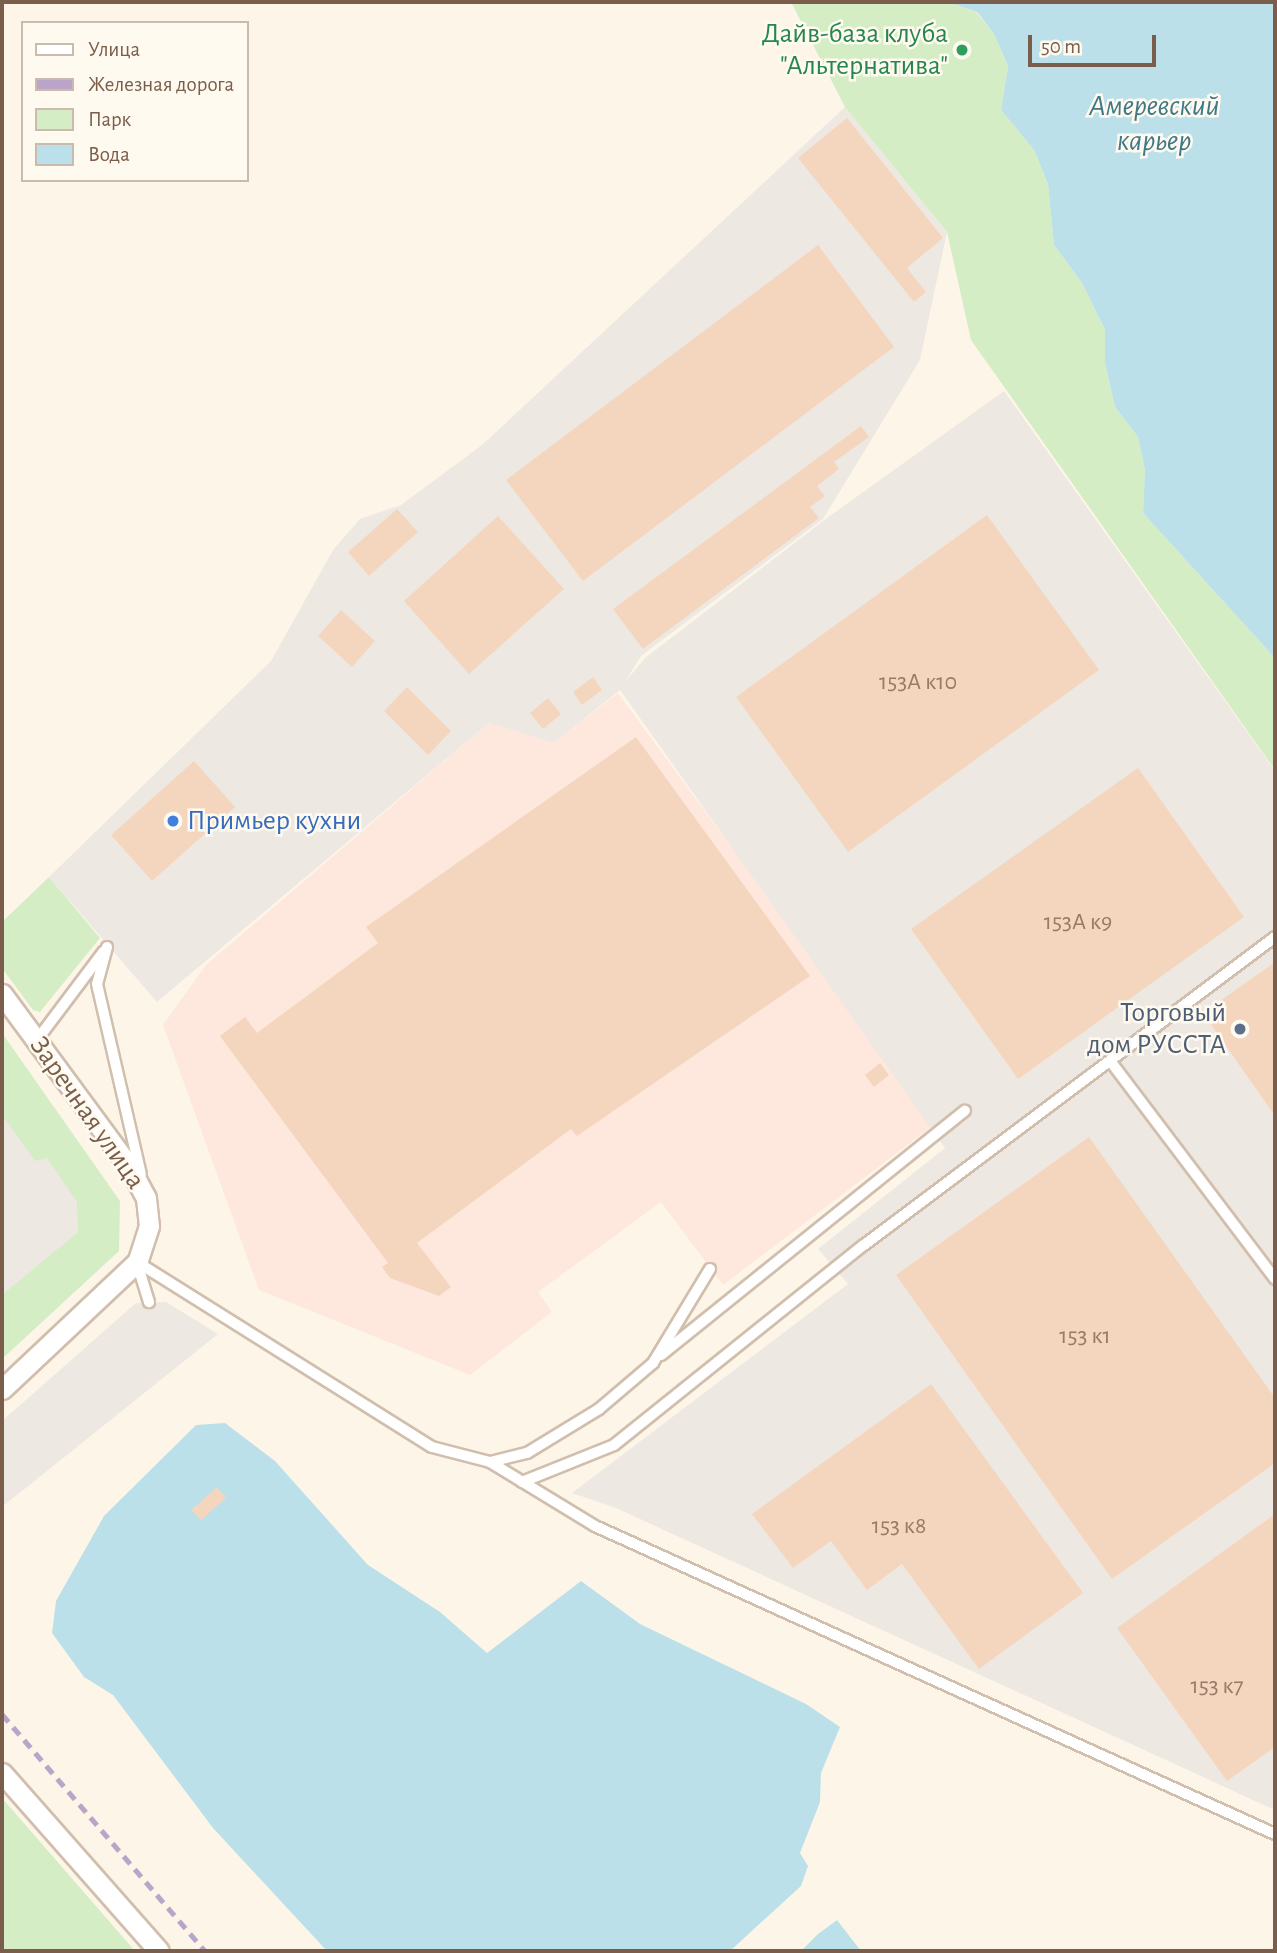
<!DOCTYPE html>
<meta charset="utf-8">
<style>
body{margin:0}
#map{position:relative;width:1277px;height:1953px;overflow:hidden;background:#fdf6e8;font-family:"Alegreya Sans",sans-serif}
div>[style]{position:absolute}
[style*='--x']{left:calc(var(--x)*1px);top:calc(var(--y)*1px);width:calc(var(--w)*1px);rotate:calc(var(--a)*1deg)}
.commercial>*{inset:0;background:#fee7dc}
.industrial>*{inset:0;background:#eee8e2}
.green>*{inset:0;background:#d4edc5}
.water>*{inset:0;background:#bbe0e9}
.building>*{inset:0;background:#f4d6be}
.roads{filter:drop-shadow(2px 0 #d1bead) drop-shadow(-2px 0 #d1bead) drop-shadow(0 2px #d1bead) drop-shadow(0 -2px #d1bead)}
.lane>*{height:10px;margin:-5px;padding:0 5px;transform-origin:5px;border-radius:5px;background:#fff}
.street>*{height:19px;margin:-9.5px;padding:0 9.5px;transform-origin:9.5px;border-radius:9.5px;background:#fff}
.rail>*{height:5px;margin-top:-2.5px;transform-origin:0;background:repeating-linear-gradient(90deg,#baa5c9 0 10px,transparent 0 17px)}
.dots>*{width:19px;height:19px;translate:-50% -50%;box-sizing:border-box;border:4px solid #fffaf0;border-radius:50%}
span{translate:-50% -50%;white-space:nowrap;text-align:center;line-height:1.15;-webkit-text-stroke:5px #fffaf0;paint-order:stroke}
.number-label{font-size:24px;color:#987b67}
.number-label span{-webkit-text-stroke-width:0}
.leisure-label{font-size:28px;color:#27864d}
.right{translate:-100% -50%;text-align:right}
.shop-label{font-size:28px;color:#366cbe}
.left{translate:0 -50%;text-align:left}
.service-label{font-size:28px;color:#4e5e75}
.street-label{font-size:28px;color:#7a5d4a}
.water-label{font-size:30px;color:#3f7887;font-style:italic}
.frame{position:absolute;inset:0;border:4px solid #7a5d4a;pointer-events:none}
.legend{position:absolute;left:21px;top:21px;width:228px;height:161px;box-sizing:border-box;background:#fffaf0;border:2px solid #cabbae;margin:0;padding:9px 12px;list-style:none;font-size:21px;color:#7a5d4a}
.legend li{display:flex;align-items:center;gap:14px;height:35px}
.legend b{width:35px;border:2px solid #cabbae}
.scale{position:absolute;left:1028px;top:35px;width:128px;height:32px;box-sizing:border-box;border:4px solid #7a5d4a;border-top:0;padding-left:9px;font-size:21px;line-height:24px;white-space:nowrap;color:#7a5d4a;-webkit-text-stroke:5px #fffaf0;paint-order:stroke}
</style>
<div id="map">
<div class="commercial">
<i style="clip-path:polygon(618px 693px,935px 1124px,723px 1285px,661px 1202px,538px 1292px,552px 1312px,470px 1375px,259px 1290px,163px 1025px,206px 965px,489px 723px,554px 743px)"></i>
</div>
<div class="industrial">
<i style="clip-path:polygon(845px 107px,947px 232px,920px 360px,823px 519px,641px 656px,625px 682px,645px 658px,827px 518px,1004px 391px,1275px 771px,1275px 1810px,616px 1508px,572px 1493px,848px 1284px,818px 1249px,945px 1148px,620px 690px,554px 743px,489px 723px,157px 1002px,49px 877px,271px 661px,333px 550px,360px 519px,401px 505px,482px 445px)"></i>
<i style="clip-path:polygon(2px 1080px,91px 1202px,94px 1246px,2px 1322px)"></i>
<i style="clip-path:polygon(166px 1302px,218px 1334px,2px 1507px,2px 1421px,136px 1303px)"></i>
</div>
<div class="green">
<i style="clip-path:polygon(791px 2px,947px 2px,976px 12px,994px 34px,1008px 66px,1001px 110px,1034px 150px,1048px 184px,1054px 245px,1082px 283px,1105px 330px,1105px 363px,1115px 407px,1138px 437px,1145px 470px,1143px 513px,1275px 658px,1275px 770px,971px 340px,947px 232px,845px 107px)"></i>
<i style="clip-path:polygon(49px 877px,100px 938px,40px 1012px,33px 1010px,2px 968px,2px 922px)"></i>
<i style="clip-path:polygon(2px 1033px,120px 1201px,119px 1251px,2px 1359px,2px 1295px,78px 1232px,77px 1202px,47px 1158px,35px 1161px,2px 1115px)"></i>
<i style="clip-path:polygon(2px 1798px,135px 1951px,2px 1951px)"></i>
</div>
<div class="water">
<i style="clip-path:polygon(947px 2px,1275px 2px,1275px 658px,1143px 513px,1145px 470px,1138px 437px,1115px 407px,1105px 363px,1105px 330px,1082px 283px,1054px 245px,1048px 184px,1034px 150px,1001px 110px,1008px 66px,994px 34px,977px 12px)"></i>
<i style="clip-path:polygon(225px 1423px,275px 1461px,368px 1565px,440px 1612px,487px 1653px,581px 1581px,640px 1624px,806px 1704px,840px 1727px,821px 1773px,820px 1802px,800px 1853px,808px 1866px,801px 1886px,730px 1951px,327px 1951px,213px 1828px,113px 1695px,84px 1677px,52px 1633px,56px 1601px,104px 1516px,196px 1425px)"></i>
<i style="clip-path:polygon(837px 1920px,861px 1951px,801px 1951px,818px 1934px)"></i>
</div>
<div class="building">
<i style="clip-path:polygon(847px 118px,943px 238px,907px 268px,926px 292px,914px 302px,798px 158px)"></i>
<i style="clip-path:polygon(818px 245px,894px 347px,583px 581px,506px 480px)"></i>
<i style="clip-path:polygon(861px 426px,869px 437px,834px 462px,839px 469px,817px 486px,825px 496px,810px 507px,819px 518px,643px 649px,613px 609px)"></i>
<i style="clip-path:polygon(397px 509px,418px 532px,369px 576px,348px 552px)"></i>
<i style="clip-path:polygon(987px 515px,1099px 670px,848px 852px,736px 697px)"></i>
<i style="clip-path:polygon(498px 516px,564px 589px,469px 674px,404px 601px)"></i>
<i style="clip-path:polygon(341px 610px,375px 641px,352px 667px,318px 636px)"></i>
<i style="clip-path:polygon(593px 677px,602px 690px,582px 705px,573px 692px)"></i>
<i style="clip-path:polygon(407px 687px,451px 731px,428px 755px,384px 711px)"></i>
<i style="clip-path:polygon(548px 698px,561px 714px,543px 729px,530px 713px)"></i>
<i style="clip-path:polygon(636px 737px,810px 976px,577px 1136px,571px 1129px,417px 1243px,451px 1287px,439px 1296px,390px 1278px,382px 1267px,388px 1263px,220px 1036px,245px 1017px,257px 1033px,378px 943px,366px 927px)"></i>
<i style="clip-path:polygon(194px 761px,235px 807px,152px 881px,111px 835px)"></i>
<i style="clip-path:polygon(1138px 768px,1244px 917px,1018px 1079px,911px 929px)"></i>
<i style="clip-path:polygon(1275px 962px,1275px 1116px,1203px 1013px)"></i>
<i style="clip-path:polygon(880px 1063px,889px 1075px,874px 1087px,865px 1075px)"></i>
<i style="clip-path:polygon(1089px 1137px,1275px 1398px,1275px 1463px,1112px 1579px,896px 1275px)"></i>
<i style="clip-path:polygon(931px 1384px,1083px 1593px,979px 1669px,902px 1564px,867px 1590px,831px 1541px,793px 1568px,752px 1514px)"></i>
<i style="clip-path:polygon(217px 1487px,226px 1498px,201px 1520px,191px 1510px)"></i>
<i style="clip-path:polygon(1275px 1514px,1275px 1747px,1227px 1781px,1117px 1628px)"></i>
</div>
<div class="roads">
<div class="lane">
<i style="--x:107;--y:947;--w:38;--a:105"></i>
<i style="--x:97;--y:984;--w:195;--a:77"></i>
<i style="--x:37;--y:1040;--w:111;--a:-53"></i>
<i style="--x:1111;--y:1062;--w:272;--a:52.9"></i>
<i style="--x:137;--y:1262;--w:348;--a:32.1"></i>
<i style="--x:432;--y:1447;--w:60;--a:14.5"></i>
<i style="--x:490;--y:1462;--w:38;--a:-14"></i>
<i style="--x:527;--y:1453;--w:84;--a:-31.4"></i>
<i style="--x:599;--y:1409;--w:71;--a:-40.4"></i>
<i style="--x:653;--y:1363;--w:110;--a:-58.8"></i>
<i style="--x:137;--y:1263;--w:41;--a:72.9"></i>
<i style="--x:661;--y:1355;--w:390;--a:-38.8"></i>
<i style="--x:490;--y:1462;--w:123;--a:31.4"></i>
<i style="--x:595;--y:1526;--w:747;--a:24.37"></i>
<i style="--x:522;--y:1482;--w:99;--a:-21.9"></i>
<i style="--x:614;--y:1445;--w:320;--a:-38.7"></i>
<i style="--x:864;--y:1245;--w:514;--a:-36.85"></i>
</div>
<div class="street">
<i style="--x:2;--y:994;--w:214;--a:53.6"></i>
<i style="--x:129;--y:1166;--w:36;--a:62"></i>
<i style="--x:146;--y:1198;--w:28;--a:84"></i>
<i style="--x:149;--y:1226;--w:38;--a:108"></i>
<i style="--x:137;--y:1262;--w:185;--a:136.7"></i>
<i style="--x:2;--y:1773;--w:237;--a:48.6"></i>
</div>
</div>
<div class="rail">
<i style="--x:2;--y:1714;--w:312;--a:49.4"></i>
</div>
<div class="dots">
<i style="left:962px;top:50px;background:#2e9e5b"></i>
<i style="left:173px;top:821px;background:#3f7fe0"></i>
<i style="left:1240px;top:1029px;background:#5c6f8a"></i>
</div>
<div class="number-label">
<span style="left:918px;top:683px">153А к10</span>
<span style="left:1078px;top:923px">153А к9</span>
<span style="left:1085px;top:1337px">153 к1</span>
<span style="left:899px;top:1527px">153 к8</span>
<span style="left:1217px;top:1687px">153 к7</span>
</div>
<div class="leisure-label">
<span class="right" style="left:948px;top:50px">Дайв-база клуба<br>"Альтернатива"</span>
</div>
<div class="shop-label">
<span class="left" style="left:187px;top:821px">Примьер кухни</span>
</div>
<div class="service-label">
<span class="right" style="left:1226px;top:1029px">Торговый<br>дом РУССТА</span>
</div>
<div class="street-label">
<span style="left:87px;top:1113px;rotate:55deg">Заречная улица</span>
</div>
<div class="water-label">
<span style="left:1154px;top:123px">Амеревский<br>карьер</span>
</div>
<div class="frame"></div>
<ul class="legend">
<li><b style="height:9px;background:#fff"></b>Улица</li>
<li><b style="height:9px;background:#baa5c9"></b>Железная дорога</li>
<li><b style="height:19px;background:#d4edc5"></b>Парк</li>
<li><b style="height:19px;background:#bbe0e9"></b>Вода</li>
</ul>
<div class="scale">50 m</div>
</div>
